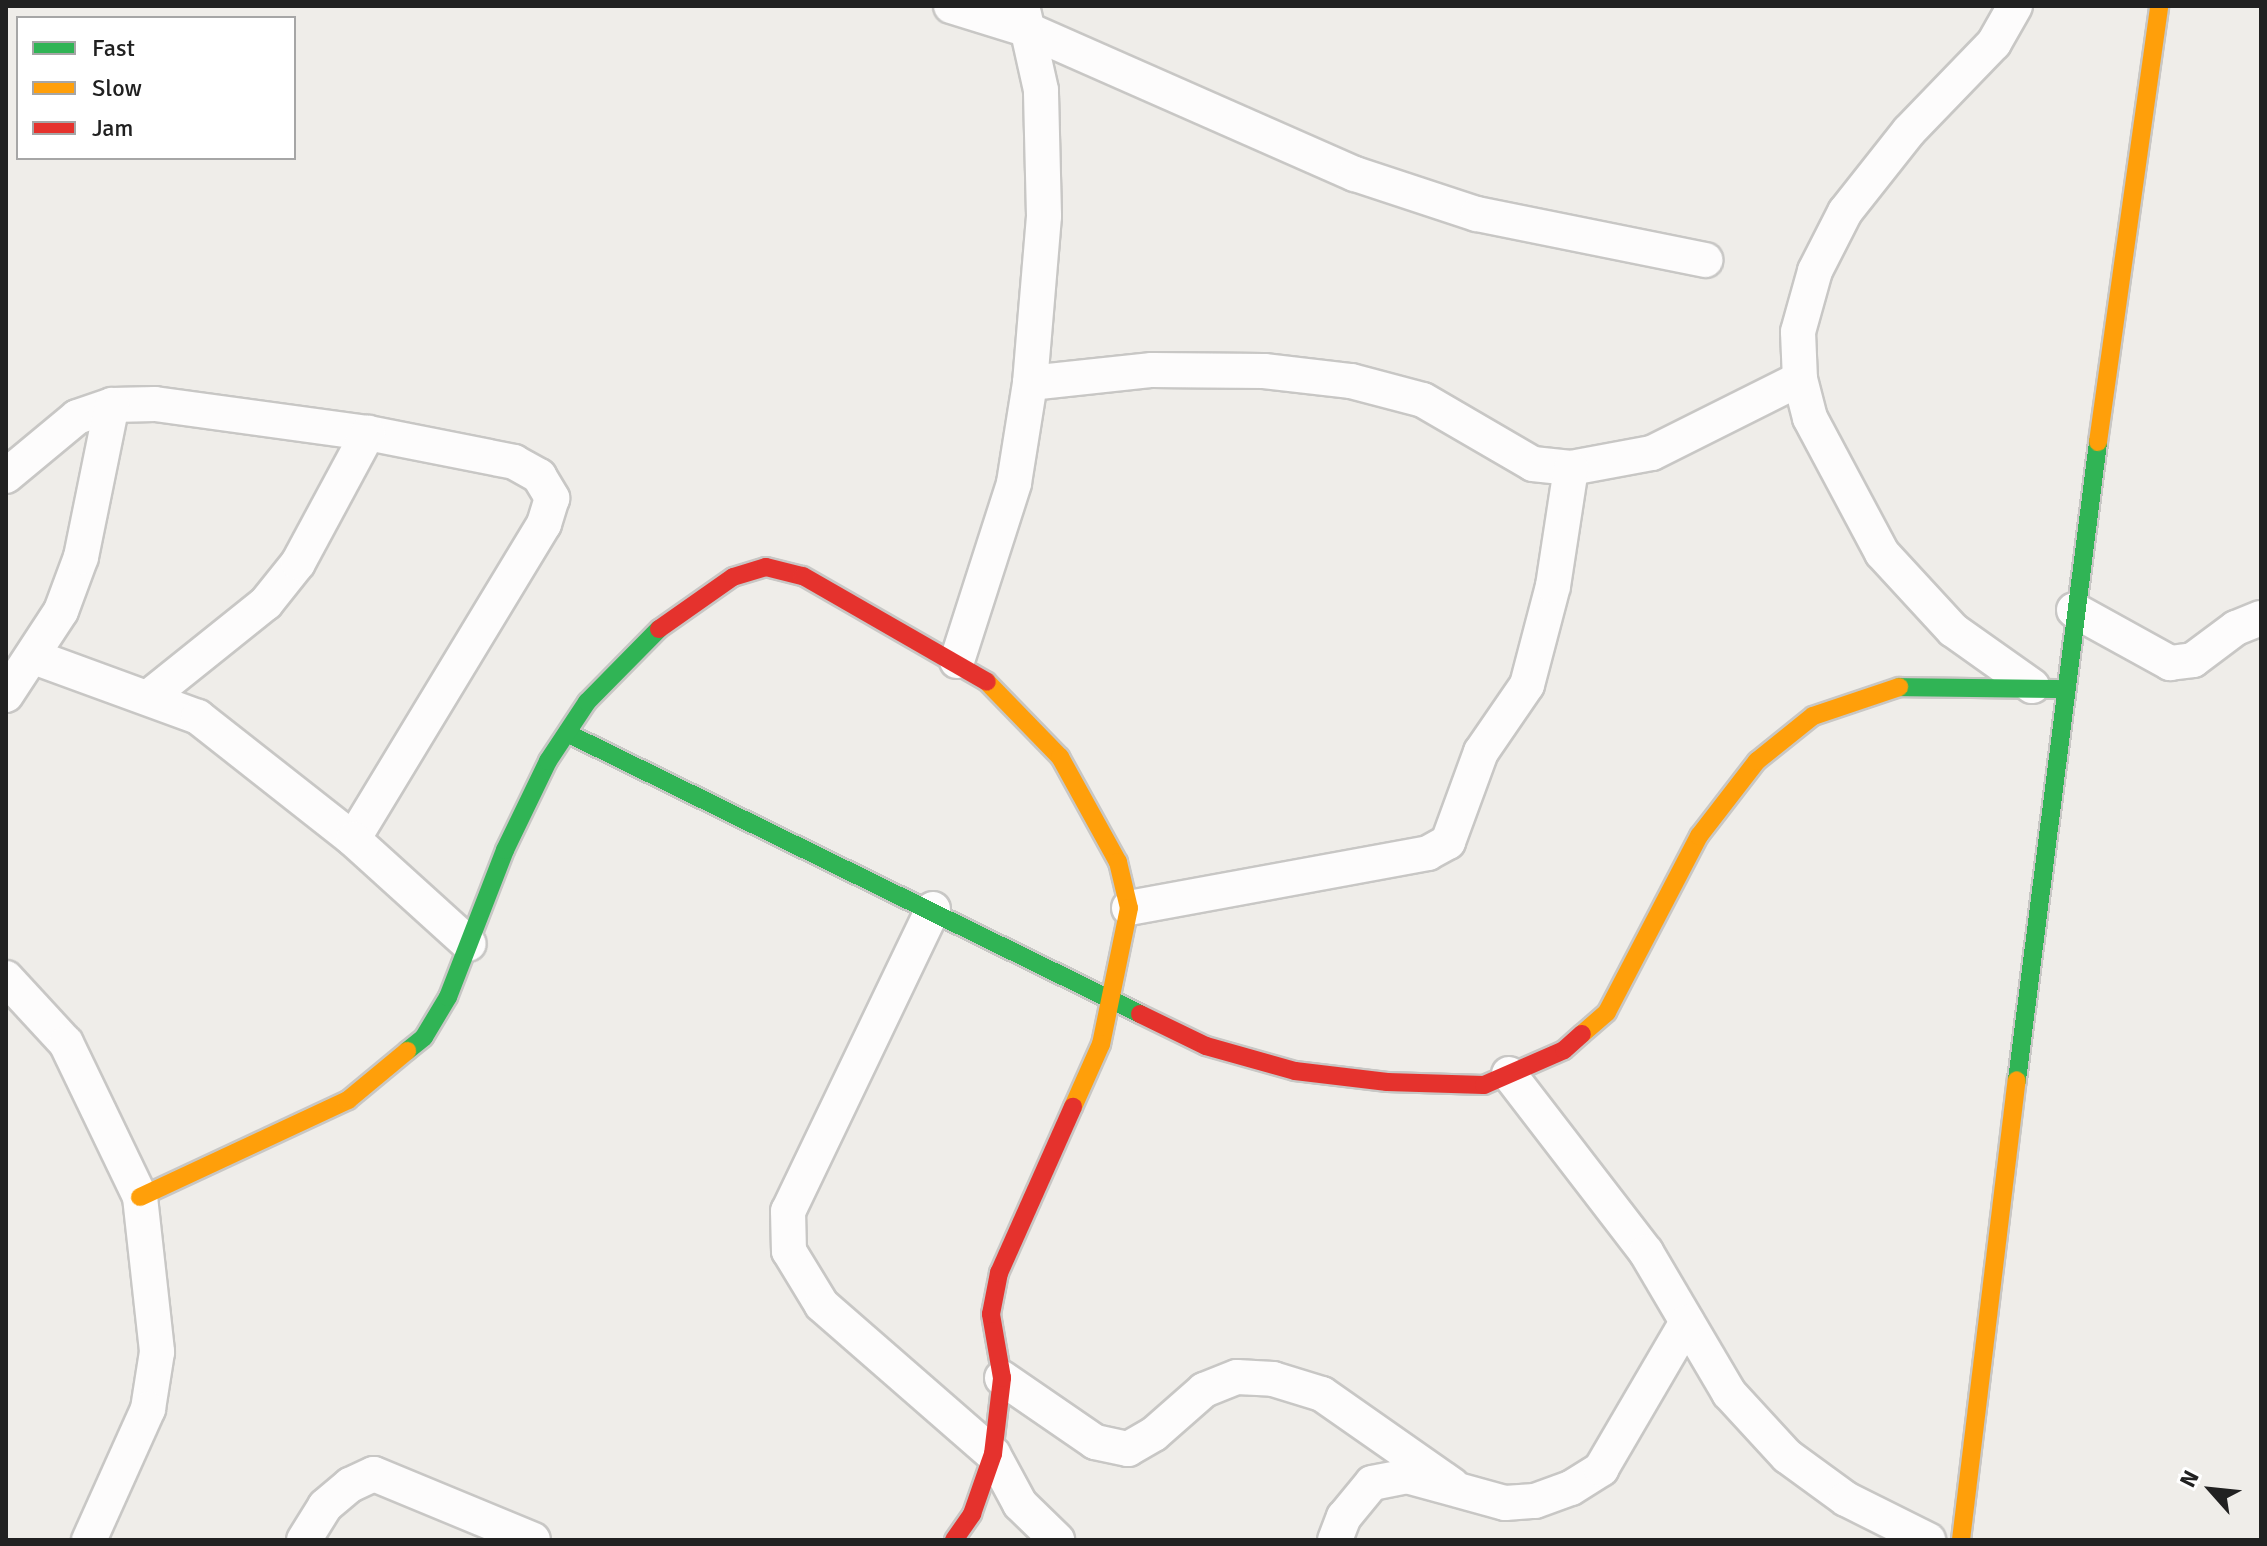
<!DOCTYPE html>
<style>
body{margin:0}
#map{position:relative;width:2267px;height:1546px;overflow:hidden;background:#efede9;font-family:Signika,sans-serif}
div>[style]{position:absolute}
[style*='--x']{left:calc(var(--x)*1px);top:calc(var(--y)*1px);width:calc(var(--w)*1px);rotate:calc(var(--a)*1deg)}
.roads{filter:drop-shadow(2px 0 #c8c7c5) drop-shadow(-2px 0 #c8c7c5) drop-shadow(0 2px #c8c7c5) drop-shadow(0 -2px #c8c7c5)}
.street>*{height:34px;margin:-17px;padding:0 17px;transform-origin:17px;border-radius:17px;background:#fdfcfc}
.fast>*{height:18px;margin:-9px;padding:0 9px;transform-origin:9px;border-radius:9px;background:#30b455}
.slow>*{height:18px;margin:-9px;padding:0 9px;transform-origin:9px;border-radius:9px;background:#ff9f0a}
.jam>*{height:18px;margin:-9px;padding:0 9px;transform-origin:9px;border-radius:9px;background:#e5322d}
span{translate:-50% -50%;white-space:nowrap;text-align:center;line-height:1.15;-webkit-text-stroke:6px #fff;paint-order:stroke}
.frame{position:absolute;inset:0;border:8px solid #212121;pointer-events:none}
.legend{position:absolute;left:16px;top:16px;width:280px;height:144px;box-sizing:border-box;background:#fff;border:2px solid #a6a6a6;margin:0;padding:10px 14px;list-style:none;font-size:24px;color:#212121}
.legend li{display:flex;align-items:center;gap:16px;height:40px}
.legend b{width:40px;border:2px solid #a6a6a6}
.north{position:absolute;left:2171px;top:1450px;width:80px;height:80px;-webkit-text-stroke:6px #fff;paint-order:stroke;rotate:297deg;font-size:22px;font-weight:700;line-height:32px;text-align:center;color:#212121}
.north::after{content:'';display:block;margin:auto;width:28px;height:36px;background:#212121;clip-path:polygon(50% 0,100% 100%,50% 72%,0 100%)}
</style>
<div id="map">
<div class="roads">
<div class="street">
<i style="--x:951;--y:6;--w:81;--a:17.3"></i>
<i style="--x:1028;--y:30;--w:357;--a:23.8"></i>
<i style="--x:1355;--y:174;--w:128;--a:18.2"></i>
<i style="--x:1477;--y:214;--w:233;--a:11.4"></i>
<i style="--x:2015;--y:6;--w:43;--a:119.6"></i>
<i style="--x:1994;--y:43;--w:122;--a:134"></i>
<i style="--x:1909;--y:131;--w:103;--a:128.3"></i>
<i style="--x:1845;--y:212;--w:66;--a:117"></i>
<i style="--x:1815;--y:271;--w:63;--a:105.6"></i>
<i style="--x:1798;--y:332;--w:47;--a:87.6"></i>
<i style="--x:1800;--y:379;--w:40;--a:75.6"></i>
<i style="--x:1810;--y:418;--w:153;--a:61.9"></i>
<i style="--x:1882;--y:553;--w:105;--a:47.3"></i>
<i style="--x:1953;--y:630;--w:97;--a:35.3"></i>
<i style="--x:1030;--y:383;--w:123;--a:-6.1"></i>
<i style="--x:1152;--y:370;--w:112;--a:0.5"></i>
<i style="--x:1264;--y:371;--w:88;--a:6.6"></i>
<i style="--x:1351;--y:381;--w:74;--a:14.8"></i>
<i style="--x:1423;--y:400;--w:127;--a:30.2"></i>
<i style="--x:1533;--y:464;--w:38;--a:6"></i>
<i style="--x:1571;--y:468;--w:82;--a:-10.5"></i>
<i style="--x:1652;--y:453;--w:165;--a:-26.6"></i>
<i style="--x:6;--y:476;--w:92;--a:-39.7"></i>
<i style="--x:77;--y:417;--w:37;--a:-19"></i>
<i style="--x:112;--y:405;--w:43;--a:-1.3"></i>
<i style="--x:155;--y:404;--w:215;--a:7.8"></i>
<i style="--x:368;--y:433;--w:149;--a:11.2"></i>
<i style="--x:514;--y:462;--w:29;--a:29"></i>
<i style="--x:539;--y:476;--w:26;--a:59"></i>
<i style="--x:552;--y:498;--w:27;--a:107"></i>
<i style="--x:544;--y:524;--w:368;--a:121.2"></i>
<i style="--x:2074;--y:610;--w:110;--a:28.9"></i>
<i style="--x:2170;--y:663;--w:23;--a:-7"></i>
<i style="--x:2193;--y:660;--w:54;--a:-36.7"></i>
<i style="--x:2236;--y:628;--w:27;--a:-22"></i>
<i style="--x:34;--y:657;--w:175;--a:20.1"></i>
<i style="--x:198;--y:717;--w:197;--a:38.2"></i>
<i style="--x:353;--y:839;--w:156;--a:42.2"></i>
<i style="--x:957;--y:661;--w:187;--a:-72.2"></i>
<i style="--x:1014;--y:483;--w:101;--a:-80.9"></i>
<i style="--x:1030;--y:383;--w:168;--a:-85.2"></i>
<i style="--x:1044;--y:216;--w:126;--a:-91.4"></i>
<i style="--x:1041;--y:90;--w:78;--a:-102.6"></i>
<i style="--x:6;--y:695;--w:100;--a:-56.8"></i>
<i style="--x:61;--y:611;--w:58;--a:-69.7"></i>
<i style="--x:81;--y:557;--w:155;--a:-78.5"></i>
<i style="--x:150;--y:696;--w:149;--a:-38.7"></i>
<i style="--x:266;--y:603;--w:51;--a:-51.3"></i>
<i style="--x:298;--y:563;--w:148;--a:-61.7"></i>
<i style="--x:1129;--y:908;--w:304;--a:-10.4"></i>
<i style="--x:1428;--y:853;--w:23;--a:-29"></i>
<i style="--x:1448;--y:842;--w:96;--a:-69.9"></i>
<i style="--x:1481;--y:752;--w:81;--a:-55.5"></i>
<i style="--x:1527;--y:685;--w:102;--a:-75.3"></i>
<i style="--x:1553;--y:586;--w:119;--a:-81.3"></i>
<i style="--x:933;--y:909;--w:335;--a:115.6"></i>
<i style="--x:788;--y:1211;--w:40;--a:88.6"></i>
<i style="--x:789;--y:1251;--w:63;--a:58.6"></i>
<i style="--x:822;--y:1305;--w:227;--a:41.1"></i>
<i style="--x:993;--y:1454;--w:57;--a:61.6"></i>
<i style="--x:1020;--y:1504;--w:52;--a:44.2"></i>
<i style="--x:6;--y:978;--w:88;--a:47.3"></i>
<i style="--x:66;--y:1043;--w:171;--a:64.3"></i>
<i style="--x:140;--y:1197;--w:156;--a:83.7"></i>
<i style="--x:157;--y:1352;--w:58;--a:99"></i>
<i style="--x:148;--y:1409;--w:144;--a:114.2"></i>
<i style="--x:1509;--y:1074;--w:225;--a:52.4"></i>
<i style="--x:1646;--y:1252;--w:164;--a:59.5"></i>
<i style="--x:1729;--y:1393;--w:86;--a:47.4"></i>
<i style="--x:1787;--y:1456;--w:73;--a:36.1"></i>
<i style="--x:1846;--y:1499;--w:92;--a:26.6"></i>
<i style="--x:1002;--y:1378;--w:113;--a:34.5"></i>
<i style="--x:1095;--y:1442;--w:34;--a:12"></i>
<i style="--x:1128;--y:1449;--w:30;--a:-30"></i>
<i style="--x:1154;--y:1434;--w:67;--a:-41.3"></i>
<i style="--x:1204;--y:1390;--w:35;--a:-22"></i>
<i style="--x:1237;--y:1377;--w:36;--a:3"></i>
<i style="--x:1273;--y:1379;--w:51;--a:17"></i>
<i style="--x:1322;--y:1394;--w:159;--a:35"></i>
<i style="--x:304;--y:1540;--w:40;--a:-58"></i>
<i style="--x:325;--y:1506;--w:33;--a:-40"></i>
<i style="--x:350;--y:1485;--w:26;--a:-25"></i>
<i style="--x:374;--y:1474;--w:172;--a:22.5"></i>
<i style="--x:1335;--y:1540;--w:25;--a:-69"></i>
<i style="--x:1344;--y:1517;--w:44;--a:-50.5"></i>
<i style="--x:1372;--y:1483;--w:36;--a:-11"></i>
<i style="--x:1407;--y:1476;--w:102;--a:15.4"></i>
<i style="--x:1505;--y:1503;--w:30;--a:-4"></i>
<i style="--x:1535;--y:1501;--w:38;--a:-20"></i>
<i style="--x:1571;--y:1488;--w:36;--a:-32"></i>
<i style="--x:1601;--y:1469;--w:170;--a:-59.7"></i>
</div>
<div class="fast">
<i style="--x:1899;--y:687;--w:167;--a:0.7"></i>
<i style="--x:567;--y:733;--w:638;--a:26.12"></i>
<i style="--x:407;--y:1051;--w:22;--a:-39"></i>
<i style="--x:424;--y:1037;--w:47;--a:-59"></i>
<i style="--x:448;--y:997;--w:158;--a:-68.8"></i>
<i style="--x:505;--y:850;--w:99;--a:-64.2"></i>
<i style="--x:548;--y:761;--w:71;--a:-56.5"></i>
<i style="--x:587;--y:702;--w:103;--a:-45.4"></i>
<i style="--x:2017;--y:1080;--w:643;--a:-82.76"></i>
</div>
<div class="slow">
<i style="--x:2098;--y:442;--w:440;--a:-82"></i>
<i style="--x:987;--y:682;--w:105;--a:45.8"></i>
<i style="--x:1060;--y:757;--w:120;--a:61.1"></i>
<i style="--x:1118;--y:862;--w:47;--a:76.6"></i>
<i style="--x:1129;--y:908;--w:139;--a:101.6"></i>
<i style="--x:1101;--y:1044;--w:69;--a:114"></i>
<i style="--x:1582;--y:1034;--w:33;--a:-41"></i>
<i style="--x:1607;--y:1012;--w:199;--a:-62.4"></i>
<i style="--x:1699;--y:836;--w:95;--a:-52.3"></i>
<i style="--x:1757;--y:761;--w:72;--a:-38.8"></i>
<i style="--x:1813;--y:716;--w:91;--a:-18.6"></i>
<i style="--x:140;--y:1197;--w:230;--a:-25"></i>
<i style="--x:348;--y:1100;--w:77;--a:-39.7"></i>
<i style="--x:1961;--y:1540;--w:463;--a:-83.1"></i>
</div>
<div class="jam">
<i style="--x:659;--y:629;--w:90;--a:-35.1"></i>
<i style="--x:733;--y:577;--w:34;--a:-17"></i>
<i style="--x:766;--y:567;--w:38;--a:14"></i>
<i style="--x:803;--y:576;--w:212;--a:29.9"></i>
<i style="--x:1140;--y:1014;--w:73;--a:25.9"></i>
<i style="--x:1206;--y:1046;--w:92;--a:15.7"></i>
<i style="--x:1295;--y:1071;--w:93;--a:6.8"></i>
<i style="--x:1387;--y:1082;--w:97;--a:1.8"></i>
<i style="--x:1484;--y:1085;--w:87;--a:-23.6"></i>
<i style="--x:1564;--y:1050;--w:24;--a:-42"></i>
<i style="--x:954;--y:1540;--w:32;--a:-55"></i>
<i style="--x:972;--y:1514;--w:64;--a:-70.7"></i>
<i style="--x:993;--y:1454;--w:77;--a:-83.2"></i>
<i style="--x:1002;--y:1378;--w:65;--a:-99.8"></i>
<i style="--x:991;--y:1314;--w:42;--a:-79"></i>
<i style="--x:999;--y:1273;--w:182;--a:-66"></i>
</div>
</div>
<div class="frame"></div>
<ul class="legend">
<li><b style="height:10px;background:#30b455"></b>Fast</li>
<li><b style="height:10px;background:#ff9f0a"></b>Slow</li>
<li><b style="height:10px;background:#e5322d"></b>Jam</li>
</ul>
<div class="north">N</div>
</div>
